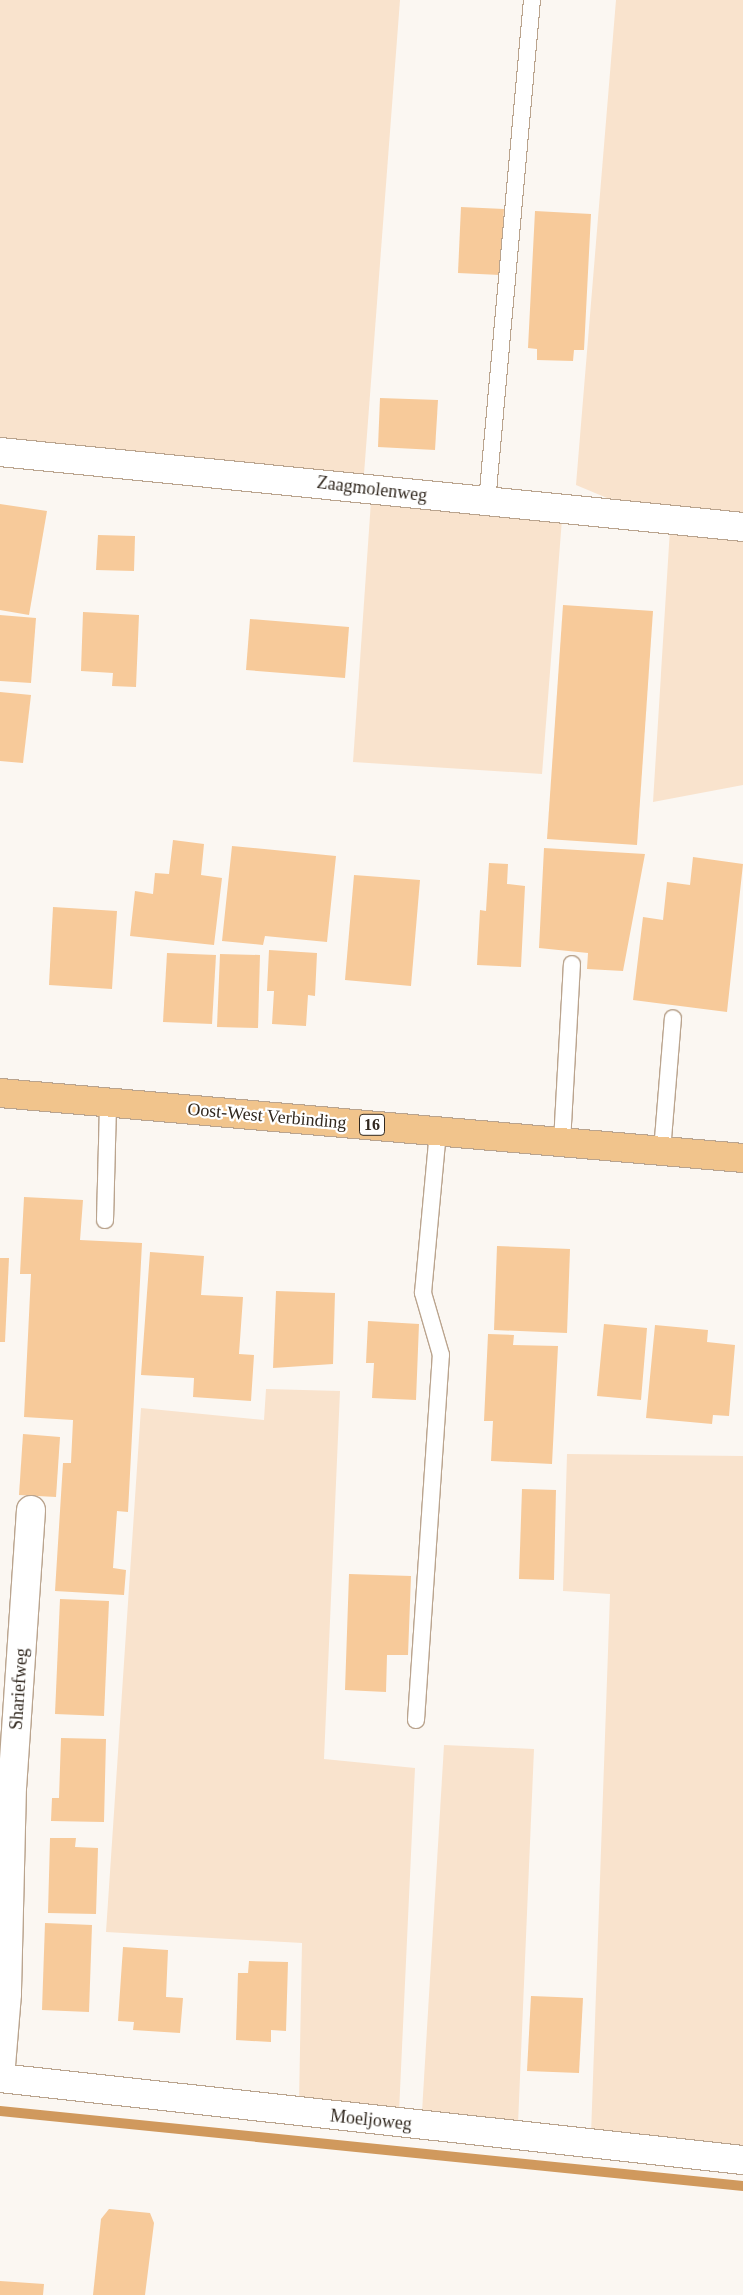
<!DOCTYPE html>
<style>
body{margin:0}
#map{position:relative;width:743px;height:2295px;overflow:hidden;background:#fbf7f2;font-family:Georgia,serif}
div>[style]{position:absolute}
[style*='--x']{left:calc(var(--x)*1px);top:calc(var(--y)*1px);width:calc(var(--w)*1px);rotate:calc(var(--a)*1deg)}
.green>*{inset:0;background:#f9e3cd}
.stream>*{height:10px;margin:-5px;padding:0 5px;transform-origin:5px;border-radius:5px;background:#d0995d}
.building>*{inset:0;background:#f7ca9a}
.roads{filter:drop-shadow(1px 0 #baa48e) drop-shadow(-1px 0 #baa48e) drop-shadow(0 1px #baa48e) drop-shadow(0 -1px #baa48e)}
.lane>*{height:16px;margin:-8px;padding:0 8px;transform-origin:8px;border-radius:8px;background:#fff}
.street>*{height:28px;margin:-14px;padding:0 14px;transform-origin:14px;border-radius:14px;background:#fff}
.primary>*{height:28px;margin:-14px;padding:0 14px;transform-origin:14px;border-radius:14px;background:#f1c48c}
span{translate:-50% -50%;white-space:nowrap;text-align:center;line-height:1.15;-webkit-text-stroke:4.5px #fff;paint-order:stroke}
.shield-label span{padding:1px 4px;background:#fff;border:1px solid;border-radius:4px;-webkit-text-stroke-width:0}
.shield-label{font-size:16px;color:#31281f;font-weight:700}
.street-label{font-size:18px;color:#31281f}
</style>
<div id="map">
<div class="green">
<i style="clip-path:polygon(0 0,400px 0,364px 474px,0 438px)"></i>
<i style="clip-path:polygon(616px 0,743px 0,743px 516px,607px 498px,576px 485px)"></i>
<i style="clip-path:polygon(371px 501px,562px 519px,542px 774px,353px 762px)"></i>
<i style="clip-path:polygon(670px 529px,743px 537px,743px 785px,653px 802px)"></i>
<i style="clip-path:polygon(266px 1389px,340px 1391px,324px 1759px,415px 1768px,399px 2112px,299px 2101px,302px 1943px,106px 1932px,141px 1408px,264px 1420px)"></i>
<i style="clip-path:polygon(567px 1454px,743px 1456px,743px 2153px,591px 2135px,610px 1594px,563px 1591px)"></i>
<i style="clip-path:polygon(444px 1745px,534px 1749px,518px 2124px,422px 2112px)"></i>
</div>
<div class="stream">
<i style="--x:0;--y:2111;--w:747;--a:5.76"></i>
</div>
<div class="building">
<i style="clip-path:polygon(461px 207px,504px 209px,500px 275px,458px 273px)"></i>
<i style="clip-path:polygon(535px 211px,591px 214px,584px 350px,574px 350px,573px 361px,537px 360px,537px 349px,528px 348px)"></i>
<i style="clip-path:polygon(380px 398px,438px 400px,435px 450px,378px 447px)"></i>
<i style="clip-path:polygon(0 504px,47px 511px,29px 615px,0 610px)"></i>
<i style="clip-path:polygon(98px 535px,135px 536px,134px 571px,96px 570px)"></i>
<i style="clip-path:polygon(563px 605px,653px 611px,637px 845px,547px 839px)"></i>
<i style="clip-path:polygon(83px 612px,139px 615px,136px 687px,112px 686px,113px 673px,81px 671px)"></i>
<i style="clip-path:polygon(0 615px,36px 618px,31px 683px,0 681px)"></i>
<i style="clip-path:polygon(250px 619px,349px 627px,345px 678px,246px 670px)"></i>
<i style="clip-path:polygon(0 692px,31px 695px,23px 763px,0 761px)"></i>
<i style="clip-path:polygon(173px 840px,204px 844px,201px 875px,222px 878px,214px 945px,130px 936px,135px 891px,153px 894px,155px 873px,169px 874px)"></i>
<i style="clip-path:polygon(232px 846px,336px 856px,327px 942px,265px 936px,263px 945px,222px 941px)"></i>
<i style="clip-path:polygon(544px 848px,645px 854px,623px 971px,587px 969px,588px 953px,539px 948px)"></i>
<i style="clip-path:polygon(693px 857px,743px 864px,727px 1012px,633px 1000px,643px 917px,663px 920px,667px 882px,690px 885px)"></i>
<i style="clip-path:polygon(489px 863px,508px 864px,507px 884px,525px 886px,521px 967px,477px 965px,480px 910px,486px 911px)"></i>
<i style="clip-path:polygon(354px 875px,420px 880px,411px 986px,345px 980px)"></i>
<i style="clip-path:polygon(53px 907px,117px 911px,112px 989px,49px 985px)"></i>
<i style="clip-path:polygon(269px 950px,317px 953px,315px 996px,308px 995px,306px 1026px,272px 1024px,274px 991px,267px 991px)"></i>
<i style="clip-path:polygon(167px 953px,216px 955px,212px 1024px,163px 1022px)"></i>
<i style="clip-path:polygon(220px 954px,260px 955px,258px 1028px,217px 1027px)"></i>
<i style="clip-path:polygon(24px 1197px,83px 1200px,80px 1240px,142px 1243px,128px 1512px,117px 1511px,113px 1568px,126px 1570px,124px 1595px,55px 1591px,63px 1463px,71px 1463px,73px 1420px,24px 1417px,31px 1274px,20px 1274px)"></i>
<i style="clip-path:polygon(497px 1246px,570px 1249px,567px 1333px,494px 1330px)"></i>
<i style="clip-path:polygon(150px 1252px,204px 1256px,201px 1295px,243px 1297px,239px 1354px,254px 1355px,251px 1401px,193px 1397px,194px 1378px,141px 1375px)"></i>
<i style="clip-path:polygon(0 1258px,9px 1258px,5px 1342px,0 1342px)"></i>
<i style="clip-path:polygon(276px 1291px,335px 1293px,333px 1364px,273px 1368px)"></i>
<i style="clip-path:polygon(368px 1321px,419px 1324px,416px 1400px,372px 1398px,374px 1363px,366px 1363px)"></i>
<i style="clip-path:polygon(604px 1324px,647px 1328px,641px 1400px,597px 1396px)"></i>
<i style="clip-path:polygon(655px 1325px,708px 1330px,707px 1342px,735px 1345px,729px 1416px,713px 1415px,712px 1424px,646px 1418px)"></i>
<i style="clip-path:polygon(488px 1334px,514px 1335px,513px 1345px,558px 1346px,552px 1464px,491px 1461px,493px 1421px,484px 1421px)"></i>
<i style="clip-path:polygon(23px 1434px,60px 1437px,56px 1497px,19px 1495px)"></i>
<i style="clip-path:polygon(522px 1489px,556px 1490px,554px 1580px,519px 1579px)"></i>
<i style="clip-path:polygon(349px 1574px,411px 1576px,408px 1655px,387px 1655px,386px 1692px,345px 1690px)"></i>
<i style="clip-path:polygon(60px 1599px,109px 1601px,104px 1716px,55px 1714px)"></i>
<i style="clip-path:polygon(61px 1738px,106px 1739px,104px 1822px,51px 1821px,52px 1798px,59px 1798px)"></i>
<i style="clip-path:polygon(50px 1838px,76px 1838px,75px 1847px,98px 1848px,96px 1914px,48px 1913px)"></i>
<i style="clip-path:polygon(45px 1923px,92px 1925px,89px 2012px,42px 2010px)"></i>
<i style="clip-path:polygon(123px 1947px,168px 1950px,166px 1997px,183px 1998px,180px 2033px,133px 2030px,134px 2022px,118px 2021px)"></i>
<i style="clip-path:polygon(249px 1961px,288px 1962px,286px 2031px,271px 2030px,271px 2042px,236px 2040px,238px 1973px,248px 1973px)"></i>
<i style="clip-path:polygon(531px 1996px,583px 1998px,579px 2073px,527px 2071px)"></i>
<i style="clip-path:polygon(109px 2209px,150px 2213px,154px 2223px,145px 2295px,93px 2295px,101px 2219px)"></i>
<i style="clip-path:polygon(0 2281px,44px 2284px,43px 2295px,0 2295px)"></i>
</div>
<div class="roads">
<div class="lane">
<i style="--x:487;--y:502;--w:504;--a:-84.88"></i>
<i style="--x:562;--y:1142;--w:178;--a:-86.8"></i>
<i style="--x:662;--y:1151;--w:133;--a:-85.3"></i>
<i style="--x:105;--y:1220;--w:117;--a:-88.5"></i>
<i style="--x:416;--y:1720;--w:366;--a:-86.1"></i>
<i style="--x:441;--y:1355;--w:65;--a:-106.2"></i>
<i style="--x:423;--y:1293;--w:163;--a:-84.7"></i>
</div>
<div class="street">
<i style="--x:0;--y:452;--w:747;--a:5.76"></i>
<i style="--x:31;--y:1510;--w:277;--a:93.9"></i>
<i style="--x:12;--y:1786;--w:208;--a:91.4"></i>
<i style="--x:7;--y:1994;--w:84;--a:94.8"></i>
<i style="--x:0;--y:2078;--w:748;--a:6.3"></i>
</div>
<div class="primary">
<i style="--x:0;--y:1093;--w:746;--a:5"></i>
</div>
</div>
<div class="shield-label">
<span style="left:372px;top:1125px">16</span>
</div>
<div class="street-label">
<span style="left:372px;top:489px;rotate:7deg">Zaagmolenweg</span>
<span style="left:267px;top:1116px;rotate:5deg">Oost-West Verbinding</span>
<span style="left:19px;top:1689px;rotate:-86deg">Shariefweg</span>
<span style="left:371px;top:2120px;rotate:6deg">Moeljoweg</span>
</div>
</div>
